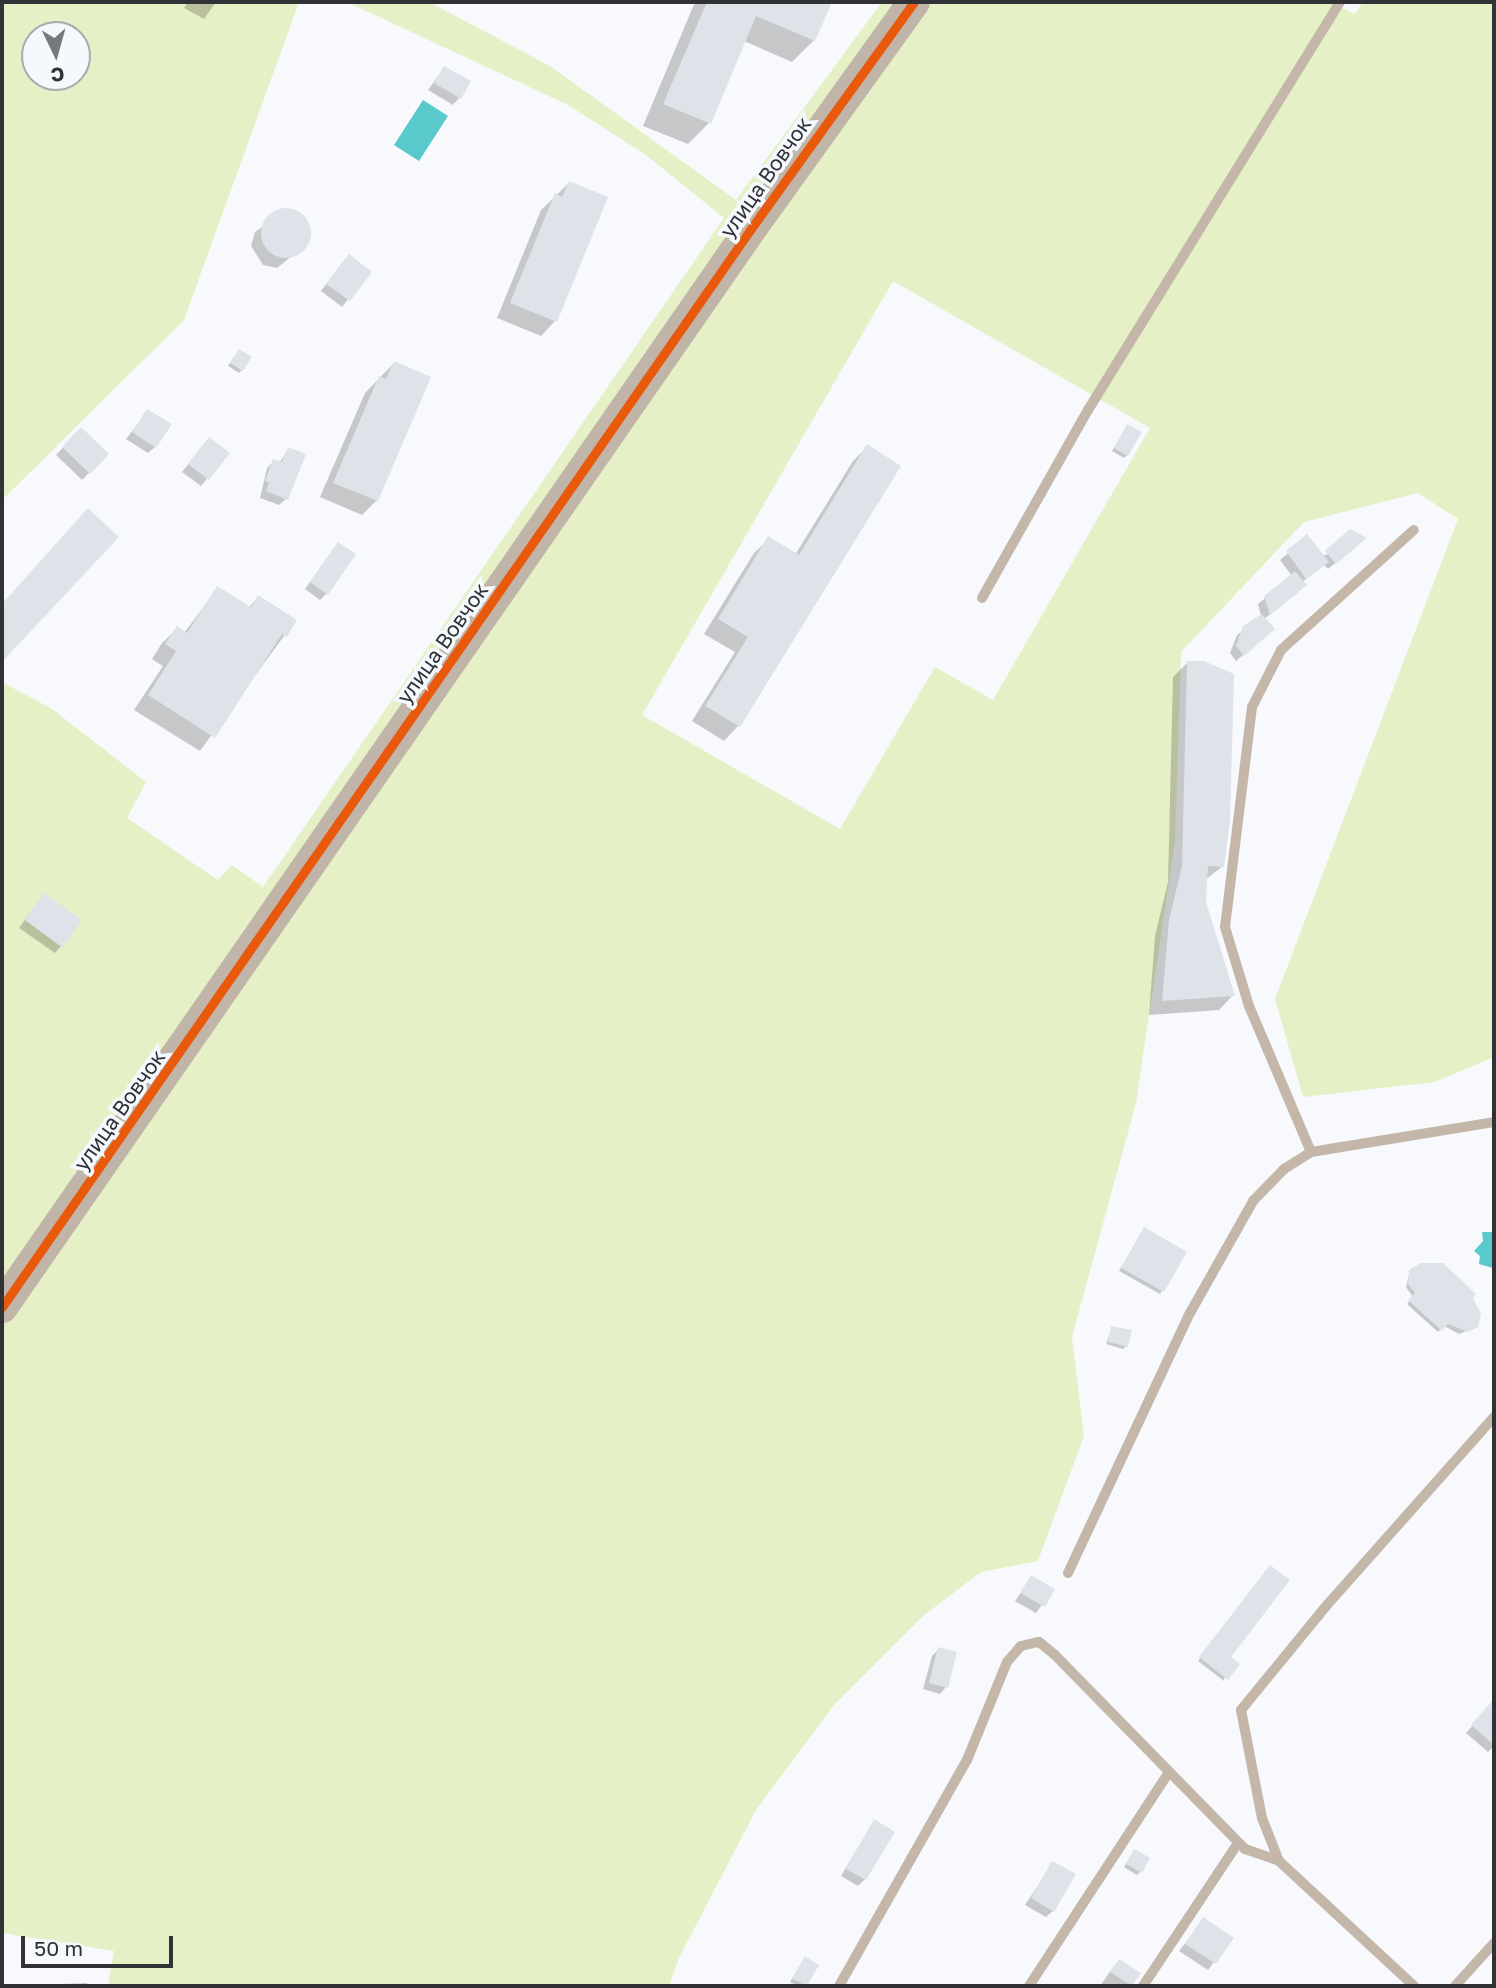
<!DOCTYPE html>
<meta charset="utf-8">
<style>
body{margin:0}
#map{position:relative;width:1496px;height:1988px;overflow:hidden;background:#f7f9fc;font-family:"Golos Text",sans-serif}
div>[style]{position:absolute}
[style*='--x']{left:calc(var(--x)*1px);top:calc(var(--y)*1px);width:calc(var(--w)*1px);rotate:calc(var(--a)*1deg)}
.green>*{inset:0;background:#e6f0c6}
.water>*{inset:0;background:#59c9cc}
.shadow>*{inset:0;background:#0003}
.building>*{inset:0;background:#dee2e9}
.round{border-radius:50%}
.lane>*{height:10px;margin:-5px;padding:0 5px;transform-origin:5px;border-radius:5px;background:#c4b7aa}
.secondary>*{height:32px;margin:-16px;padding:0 16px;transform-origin:16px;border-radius:16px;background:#c1b4a8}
.cycleway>*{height:9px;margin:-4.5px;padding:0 4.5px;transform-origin:4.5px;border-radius:4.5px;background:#e8590c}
span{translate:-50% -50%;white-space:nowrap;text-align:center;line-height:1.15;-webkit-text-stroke:7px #f5f9fe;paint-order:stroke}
.street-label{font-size:21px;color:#303235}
.frame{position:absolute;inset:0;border:4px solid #303235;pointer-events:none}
.north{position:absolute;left:21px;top:21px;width:70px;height:70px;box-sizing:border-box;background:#f5f9fe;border:2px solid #a6a9ae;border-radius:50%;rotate:175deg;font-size:19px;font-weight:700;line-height:28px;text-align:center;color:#303235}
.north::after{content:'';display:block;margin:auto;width:24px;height:32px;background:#76787b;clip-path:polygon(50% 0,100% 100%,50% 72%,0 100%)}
.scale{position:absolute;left:21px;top:1936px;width:152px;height:32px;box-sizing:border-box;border:4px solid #303235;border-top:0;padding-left:9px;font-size:21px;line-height:24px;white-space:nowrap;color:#303235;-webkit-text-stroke:5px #f5f9fe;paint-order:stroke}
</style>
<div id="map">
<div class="green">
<i style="clip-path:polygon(evenodd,2px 2px,299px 2px,184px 320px,2px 500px,2px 2px,35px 35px,77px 35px,77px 77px,35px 77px,35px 35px)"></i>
<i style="clip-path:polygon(evenodd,347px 2px,429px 2px,550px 66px,736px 200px,882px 2px,1331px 2px,1355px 14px,1363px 2px,1494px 2px,1494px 1057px,1435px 1082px,1303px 1097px,1275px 999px,1458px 519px,1418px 493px,1304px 522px,1181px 652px,1175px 840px,1136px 1103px,1072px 1337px,1084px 1436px,1038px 1561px,981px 1572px,923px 1616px,833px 1706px,756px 1810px,679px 1958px,669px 1986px,108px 1986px,114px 1951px,2px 1933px,2px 682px,52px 709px,146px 782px,127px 818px,218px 880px,232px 865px,263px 887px,724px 218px,646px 155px,568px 105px,347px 2px,893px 281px,1150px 428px,993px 700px,935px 667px,840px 829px,642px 715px,893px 281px)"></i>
</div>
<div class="water">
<i style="clip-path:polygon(423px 100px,448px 116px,419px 161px,394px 145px)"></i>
<i style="clip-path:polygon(1482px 1232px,1494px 1232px,1493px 1268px,1479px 1264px,1480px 1256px,1474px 1251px,1483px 1241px)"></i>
</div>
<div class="shadow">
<i style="clip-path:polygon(188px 2px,216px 2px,204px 19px,184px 8px)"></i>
<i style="clip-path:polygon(695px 2px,830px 2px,814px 40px,792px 62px,744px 41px,709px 123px,688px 144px,643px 126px)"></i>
<i style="clip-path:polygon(444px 68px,459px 98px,453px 105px,428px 90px)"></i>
<i style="clip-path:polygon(569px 183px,555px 321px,541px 336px,497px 318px,541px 210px)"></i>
<i style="clip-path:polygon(287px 210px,301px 216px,309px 229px,307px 244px,277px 268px,263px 265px,251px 246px,255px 232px)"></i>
<i style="clip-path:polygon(342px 263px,370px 272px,342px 307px,321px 291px)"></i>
<i style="clip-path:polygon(236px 354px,242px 370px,239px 373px,228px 366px)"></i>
<i style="clip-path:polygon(394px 363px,377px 500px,362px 515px,320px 497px,365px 393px)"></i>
<i style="clip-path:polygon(148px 411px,155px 447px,148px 453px,126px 439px)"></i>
<i style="clip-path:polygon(81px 429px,107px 454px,82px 480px,56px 455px)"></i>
<i style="clip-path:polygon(1125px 429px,1127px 455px,1124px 458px,1112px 451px)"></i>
<i style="clip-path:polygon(202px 446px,228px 453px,201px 486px,182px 472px)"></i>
<i style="clip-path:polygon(867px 447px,899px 466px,738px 726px,724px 741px,692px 721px,735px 652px,704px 634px,754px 553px,769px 539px,795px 555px,853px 461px)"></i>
<i style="clip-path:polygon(289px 449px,286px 499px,279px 505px,260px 498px,267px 468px,274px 461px,279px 463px)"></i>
<i style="clip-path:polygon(1307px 537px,1322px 556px,1358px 545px,1328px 569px,1324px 565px,1302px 582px,1298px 592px,1264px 619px,1266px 635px,1236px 661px,1230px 653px,1237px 635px,1261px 616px,1258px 604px,1292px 576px,1280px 560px)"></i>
<i style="clip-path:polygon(332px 551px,327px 593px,320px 600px,305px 589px)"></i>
<i style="clip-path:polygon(218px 588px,248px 608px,258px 597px,295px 621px,200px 751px,134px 710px,163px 666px,152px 659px,162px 643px,177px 629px,184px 633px)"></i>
<i style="clip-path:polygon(1187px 663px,1223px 866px,1205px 880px,1205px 903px,1233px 995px,1219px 1010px,1149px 1015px,1155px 936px,1168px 882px,1173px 677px)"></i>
<i style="clip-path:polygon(38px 902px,61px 946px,55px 953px,19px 928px)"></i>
<i style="clip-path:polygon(1144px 1229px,1185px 1252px,1160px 1294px,1119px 1271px)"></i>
<i style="clip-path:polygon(1410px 1272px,1471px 1297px,1472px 1329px,1459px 1334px,1444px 1326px,1438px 1332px,1407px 1304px,1413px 1297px,1406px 1287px)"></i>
<i style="clip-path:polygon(1112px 1328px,1126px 1346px,1123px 1349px,1106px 1344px)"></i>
<i style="clip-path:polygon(1267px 1570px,1228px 1657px,1224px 1681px,1198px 1661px)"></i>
<i style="clip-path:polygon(1031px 1578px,1053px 1590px,1036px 1613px,1015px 1601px)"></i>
<i style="clip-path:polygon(939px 1649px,946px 1687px,940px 1694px,923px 1689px,932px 1656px)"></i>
<i style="clip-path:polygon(1494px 1701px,1494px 1746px,1488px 1752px,1466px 1733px)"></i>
<i style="clip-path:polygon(874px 1821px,865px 1879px,858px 1886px,841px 1876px)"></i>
<i style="clip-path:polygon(1132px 1854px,1140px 1872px,1137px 1875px,1124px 1867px)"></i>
<i style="clip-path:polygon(1053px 1863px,1053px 1911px,1046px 1917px,1025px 1905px)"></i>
<i style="clip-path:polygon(1204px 1919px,1232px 1938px,1208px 1970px,1179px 1951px)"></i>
<i style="clip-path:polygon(802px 1962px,817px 1966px,805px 1986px,798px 1986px,790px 1982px)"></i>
<i style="clip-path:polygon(1114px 1966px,1138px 1974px,1130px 1986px,1100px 1986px)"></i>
<i style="clip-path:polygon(87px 1983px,87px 1986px,59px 1986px,62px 1984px)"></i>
</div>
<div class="building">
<i style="clip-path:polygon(707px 2px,832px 2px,815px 41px,756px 16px,711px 124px,663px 104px)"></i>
<i style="clip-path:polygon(444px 66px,471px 81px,461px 99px,434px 83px)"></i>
<i style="clip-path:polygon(569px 181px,608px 197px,557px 322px,510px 303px,555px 193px,562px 197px)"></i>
<i class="round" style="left:261px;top:208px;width:50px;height:50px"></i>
<i style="clip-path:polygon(349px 254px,372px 272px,350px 301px,326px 284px)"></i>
<i style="clip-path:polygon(239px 349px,252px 357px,243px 371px,230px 363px)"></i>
<i style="clip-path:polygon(394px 361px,431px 377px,378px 501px,333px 483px,379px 376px,386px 379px)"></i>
<i style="clip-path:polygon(147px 409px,172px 424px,156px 448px,132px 432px)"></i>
<i style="clip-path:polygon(1127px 424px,1142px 432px,1128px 456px,1114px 448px)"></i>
<i style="clip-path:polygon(81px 427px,109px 454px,90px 474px,62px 447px)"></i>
<i style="clip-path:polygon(209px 437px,230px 453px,209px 480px,188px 464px)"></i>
<i style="clip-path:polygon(867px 444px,901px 466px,740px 727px,705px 706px,748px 637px,718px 619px,768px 536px,799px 555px)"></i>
<i style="clip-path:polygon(288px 447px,306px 454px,288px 500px,266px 491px,269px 483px,265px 481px,273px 459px,282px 462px)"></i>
<i style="clip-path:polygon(88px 508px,119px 537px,2px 662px,2px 604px)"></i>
<i style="clip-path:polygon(1350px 529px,1367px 538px,1336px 564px,1325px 551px)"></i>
<i style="clip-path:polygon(1307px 534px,1329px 562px,1306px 579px,1286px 551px)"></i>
<i style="clip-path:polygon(338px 542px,356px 554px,328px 595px,310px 582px)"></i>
<i style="clip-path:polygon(1295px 571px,1307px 585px,1270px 615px,1264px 596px)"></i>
<i style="clip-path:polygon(217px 586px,251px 607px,258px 595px,297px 620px,287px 637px,282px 634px,215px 738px,148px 695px,176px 651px,165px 644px,177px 626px,187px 633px)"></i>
<i style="clip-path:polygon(1262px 614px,1275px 629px,1244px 656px,1236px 646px,1243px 626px)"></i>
<i style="clip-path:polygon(1187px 661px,1204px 661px,1234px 674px,1230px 820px,1224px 867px,1208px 866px,1206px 902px,1235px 996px,1162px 1001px,1169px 920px,1182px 866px)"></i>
<i style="clip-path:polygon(44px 893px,82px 920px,63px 948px,25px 920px)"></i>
<i style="clip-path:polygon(1144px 1227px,1187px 1252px,1164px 1292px,1121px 1268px)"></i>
<i style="clip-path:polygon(1421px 1263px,1443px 1263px,1476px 1294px,1473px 1298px,1481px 1314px,1478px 1327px,1468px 1332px,1448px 1324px,1442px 1331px,1408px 1300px,1415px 1293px,1408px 1284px,1409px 1270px)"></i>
<i style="clip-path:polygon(1111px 1326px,1132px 1330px,1128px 1347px,1108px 1342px)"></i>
<i style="clip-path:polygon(1270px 1565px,1290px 1580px,1231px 1657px,1240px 1664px,1228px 1680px,1199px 1657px)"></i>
<i style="clip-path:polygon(1031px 1575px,1055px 1589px,1045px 1607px,1020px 1593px)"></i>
<i style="clip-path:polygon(938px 1647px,957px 1652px,948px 1688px,929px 1683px)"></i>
<i style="clip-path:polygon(1494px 1699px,1494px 1745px,1471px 1725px)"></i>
<i style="clip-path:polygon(874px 1819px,895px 1832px,866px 1880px,846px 1869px)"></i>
<i style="clip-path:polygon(1134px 1849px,1150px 1858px,1142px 1873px,1126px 1864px)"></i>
<i style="clip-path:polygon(1052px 1861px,1076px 1874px,1054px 1912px,1031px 1898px)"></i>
<i style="clip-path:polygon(1203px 1917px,1234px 1938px,1216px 1964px,1185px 1944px)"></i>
<i style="clip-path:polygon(805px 1956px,819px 1965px,807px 1986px,792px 1979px)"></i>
<i style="clip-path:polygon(1119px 1959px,1141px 1973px,1132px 1986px,1110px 1972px)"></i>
</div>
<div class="lane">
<i style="--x:982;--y:598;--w:216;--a:-60.6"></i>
<i style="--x:1088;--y:410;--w:480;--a:-58.3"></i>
<i style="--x:1311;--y:1152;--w:159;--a:-113"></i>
<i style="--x:1249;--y:1006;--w:83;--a:-106.9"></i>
<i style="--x:1225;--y:927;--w:222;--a:-83"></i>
<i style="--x:1252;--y:707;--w:64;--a:-63"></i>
<i style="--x:1281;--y:650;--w:179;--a:-42.1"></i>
<i style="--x:1068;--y:1573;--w:287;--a:-64.9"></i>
<i style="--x:1190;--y:1313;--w:129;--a:-60.6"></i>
<i style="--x:1253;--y:1201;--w:45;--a:-45.9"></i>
<i style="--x:1284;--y:1169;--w:32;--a:-32"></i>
<i style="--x:1311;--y:1152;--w:185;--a:-9.3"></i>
<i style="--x:839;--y:1986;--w:260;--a:-60.5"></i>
<i style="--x:967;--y:1760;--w:106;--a:-67.8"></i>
<i style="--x:1007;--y:1662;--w:21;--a:-49"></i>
<i style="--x:1021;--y:1646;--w:18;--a:-13"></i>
<i style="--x:1039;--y:1642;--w:19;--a:39"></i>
<i style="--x:1054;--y:1654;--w:273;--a:45.6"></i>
<i style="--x:1245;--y:1849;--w:36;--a:19"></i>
<i style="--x:1029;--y:1986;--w:256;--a:-56.8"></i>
<i style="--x:1143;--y:1986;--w:172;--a:-56.4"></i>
<i style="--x:1414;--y:1986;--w:184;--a:-137.2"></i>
<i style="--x:1279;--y:1861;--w:46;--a:-111.6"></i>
<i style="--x:1262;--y:1818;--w:110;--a:-101"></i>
<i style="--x:1241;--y:1710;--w:136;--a:-50.7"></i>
<i style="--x:1327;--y:1605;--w:251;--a:-48.4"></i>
<i style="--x:1455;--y:1986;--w:58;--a:-47.8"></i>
</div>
<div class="secondary">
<i style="--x:2;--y:1307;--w:1311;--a:-55.22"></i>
<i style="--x:750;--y:230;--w:281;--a:-54.3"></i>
</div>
<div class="cycleway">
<i style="--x:2;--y:1307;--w:1311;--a:-55.22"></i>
<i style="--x:750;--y:230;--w:281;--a:-54.3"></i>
</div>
<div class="street-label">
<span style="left:765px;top:177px;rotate:-55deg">улица Вовчок</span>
<span style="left:442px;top:643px;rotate:-55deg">улица Вовчок</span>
<span style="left:119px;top:1110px;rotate:-55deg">улица Вовчок</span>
</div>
<div class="frame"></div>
<div class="north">С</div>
<div class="scale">50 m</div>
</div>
